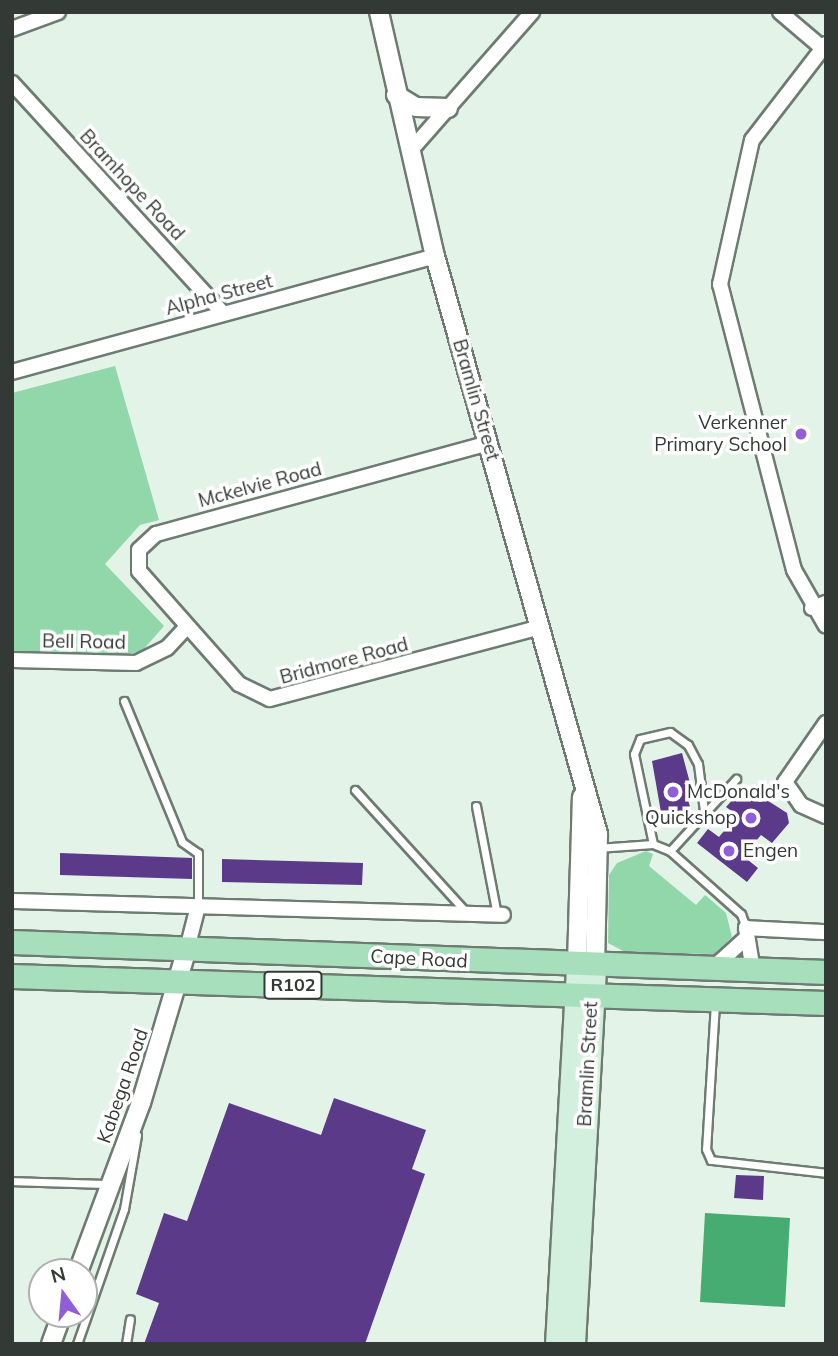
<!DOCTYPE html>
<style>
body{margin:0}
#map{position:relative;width:838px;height:1356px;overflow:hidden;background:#e4f3e8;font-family:Mulish,sans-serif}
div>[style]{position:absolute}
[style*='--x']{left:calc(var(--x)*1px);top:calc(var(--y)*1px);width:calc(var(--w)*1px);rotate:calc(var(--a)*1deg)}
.green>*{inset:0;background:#91d7aa}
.water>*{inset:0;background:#47ac72}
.building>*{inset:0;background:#5a3a89}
.roads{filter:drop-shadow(2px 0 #6d7b71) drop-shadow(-2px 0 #6d7b71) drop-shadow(0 2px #6d7b71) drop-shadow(0 -2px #6d7b71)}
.service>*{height:7px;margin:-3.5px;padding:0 3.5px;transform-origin:3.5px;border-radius:3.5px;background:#fff}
.minor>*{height:14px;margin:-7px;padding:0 7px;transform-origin:7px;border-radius:7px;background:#fff}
.tertiary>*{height:18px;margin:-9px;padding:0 9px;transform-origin:9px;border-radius:9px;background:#fff}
.secondary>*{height:21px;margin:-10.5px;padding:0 10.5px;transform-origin:10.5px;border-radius:10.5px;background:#d3efde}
.primary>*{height:23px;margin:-11.5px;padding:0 11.5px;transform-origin:11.5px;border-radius:11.5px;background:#a7dfbd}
.dots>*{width:19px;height:19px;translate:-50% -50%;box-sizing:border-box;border:4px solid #fff;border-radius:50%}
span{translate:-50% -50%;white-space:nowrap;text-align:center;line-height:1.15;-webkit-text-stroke:7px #fff;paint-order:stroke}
.shield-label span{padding:2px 5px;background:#fff;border:2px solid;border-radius:5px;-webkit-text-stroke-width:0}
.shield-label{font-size:18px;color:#333935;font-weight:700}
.street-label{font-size:19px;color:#333935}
.poi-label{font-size:19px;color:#333935}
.right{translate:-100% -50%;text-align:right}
.left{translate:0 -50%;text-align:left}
.frame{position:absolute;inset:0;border:14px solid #333935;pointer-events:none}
.north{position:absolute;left:28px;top:1258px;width:70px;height:70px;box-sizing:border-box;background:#fff;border:2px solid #adb0ae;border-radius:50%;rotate:345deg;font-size:19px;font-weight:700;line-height:28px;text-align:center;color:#333935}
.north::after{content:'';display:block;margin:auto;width:24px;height:32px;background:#905ed7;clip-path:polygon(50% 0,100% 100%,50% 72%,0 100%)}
</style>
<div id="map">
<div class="green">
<i style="clip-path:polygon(115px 366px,159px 520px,140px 525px,105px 564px,164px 626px,143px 650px,123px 656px,12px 651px,12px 393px)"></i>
<i style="clip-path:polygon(646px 851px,653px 854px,649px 866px,696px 905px,705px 895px,726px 913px,732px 937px,714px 954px,627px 953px,608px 943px,609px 875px,617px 863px)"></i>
</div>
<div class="water">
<i style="clip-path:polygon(705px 1213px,790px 1218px,785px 1307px,700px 1302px)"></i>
</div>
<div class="building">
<i style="clip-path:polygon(682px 753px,694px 798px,688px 800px,691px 810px,662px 818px,652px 761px)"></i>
<i style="clip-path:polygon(745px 786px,787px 813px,789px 823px,772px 843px,761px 835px,743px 856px,758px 868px,747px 882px,697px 843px,708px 829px,719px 837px,737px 815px,726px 807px)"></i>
<i style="clip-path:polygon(60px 853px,192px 858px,192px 879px,60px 875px)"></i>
<i style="clip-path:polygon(222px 859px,363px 863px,362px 885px,222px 882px)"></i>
<i style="clip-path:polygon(334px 1098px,426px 1130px,412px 1169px,425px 1174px,365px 1344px,144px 1344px,159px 1303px,136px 1294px,164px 1213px,187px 1221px,229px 1103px,321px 1135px)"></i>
<i style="clip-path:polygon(736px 1175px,764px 1176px,763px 1200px,734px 1198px)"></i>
</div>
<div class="roads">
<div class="service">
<i style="--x:124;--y:701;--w:152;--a:67.6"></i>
<i style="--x:182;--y:842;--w:19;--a:35"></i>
<i style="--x:198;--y:853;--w:53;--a:90"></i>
<i style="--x:355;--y:790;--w:168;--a:47.7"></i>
<i style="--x:476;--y:806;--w:111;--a:79.1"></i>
<i style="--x:653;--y:844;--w:92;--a:-101.9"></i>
<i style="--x:634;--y:754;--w:16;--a:-68"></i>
<i style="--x:640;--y:739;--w:31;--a:-13"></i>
<i style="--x:670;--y:732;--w:22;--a:36"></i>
<i style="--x:688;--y:745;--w:21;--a:62"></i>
<i style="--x:698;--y:764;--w:47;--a:82.7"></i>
<i style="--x:597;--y:848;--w:56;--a:-4.1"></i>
<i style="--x:653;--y:844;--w:18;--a:22"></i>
<i style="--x:670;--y:851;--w:95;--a:41.6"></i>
<i style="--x:741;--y:914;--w:15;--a:70"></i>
<i style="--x:670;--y:851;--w:98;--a:-47.5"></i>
<i style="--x:715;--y:1003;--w:146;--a:93.5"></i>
<i style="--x:706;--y:1149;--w:12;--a:66"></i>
<i style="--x:711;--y:1160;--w:116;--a:6.4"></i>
<i style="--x:12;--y:1181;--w:98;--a:1.8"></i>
<i style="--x:77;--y:1344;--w:143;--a:-70.8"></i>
<i style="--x:124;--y:1209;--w:75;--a:-80"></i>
<i style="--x:126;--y:1344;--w:25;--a:-81"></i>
</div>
<div class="minor">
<i style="--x:780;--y:12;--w:60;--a:40.3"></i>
<i style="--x:12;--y:29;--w:49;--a:-20.3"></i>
<i style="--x:826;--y:44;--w:121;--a:127.6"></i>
<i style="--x:752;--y:140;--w:148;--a:102.5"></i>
<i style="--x:720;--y:284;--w:295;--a:75.5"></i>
<i style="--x:794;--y:570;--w:64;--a:60.3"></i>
<i style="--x:12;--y:83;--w:312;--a:47.5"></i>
<i style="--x:410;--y:151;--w:185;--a:-48.7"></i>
<i style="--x:12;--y:372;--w:439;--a:-15.3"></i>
<i style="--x:489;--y:443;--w:345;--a:164.7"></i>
<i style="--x:156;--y:534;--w:23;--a:137"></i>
<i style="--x:139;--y:550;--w:21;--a:90"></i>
<i style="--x:139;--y:571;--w:151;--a:48.5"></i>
<i style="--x:239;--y:684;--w:34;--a:26"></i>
<i style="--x:270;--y:699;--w:276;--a:-14.9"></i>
<i style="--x:812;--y:608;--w:15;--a:-20"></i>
<i style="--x:12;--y:660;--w:124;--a:1.4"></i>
<i style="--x:136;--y:663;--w:34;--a:-26"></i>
<i style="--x:167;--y:648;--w:26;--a:-47"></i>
<i style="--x:826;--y:723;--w:72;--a:124.8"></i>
<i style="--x:785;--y:782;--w:28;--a:55"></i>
<i style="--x:801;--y:805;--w:27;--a:24"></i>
<i style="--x:12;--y:901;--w:491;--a:1.6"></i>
<i style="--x:187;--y:949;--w:40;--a:-75.6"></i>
<i style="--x:713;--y:968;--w:43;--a:-42.2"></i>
<i style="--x:753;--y:971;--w:44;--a:-99.2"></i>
<i style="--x:746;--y:928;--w:80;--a:2.9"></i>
</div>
<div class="tertiary">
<i style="--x:379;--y:12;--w:250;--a:77.1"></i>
<i style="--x:435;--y:256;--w:601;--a:74.25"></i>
<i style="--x:598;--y:834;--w:130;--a:91.3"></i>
<i style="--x:396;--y:95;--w:23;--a:31"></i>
<i style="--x:416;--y:107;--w:32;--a:2"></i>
<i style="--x:577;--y:963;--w:166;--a:-88.3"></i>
<i style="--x:78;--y:1272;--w:180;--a:-69.6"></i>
<i style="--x:141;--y:1103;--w:161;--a:-73.4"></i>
<i style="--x:51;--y:1344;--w:32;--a:-70"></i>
</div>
<div class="secondary">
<i style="--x:556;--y:1344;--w:382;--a:-86.8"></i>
<i style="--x:574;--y:1344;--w:381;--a:-86.8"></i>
</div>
<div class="primary">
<i style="--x:12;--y:942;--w:815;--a:2.11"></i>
<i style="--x:12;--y:976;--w:814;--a:1.9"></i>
</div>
</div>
<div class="dots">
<i style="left:801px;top:434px;background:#905ed7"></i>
<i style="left:673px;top:792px;background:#905ed7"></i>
<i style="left:751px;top:818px;background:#905ed7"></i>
<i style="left:729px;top:851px;background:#905ed7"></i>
</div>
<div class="shield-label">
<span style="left:293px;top:985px">R102</span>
</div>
<div class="street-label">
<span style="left:132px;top:185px;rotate:47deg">Bramhope Road</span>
<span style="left:219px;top:295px;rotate:-15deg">Alpha Street</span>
<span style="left:476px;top:400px;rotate:74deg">Bramlin Street</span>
<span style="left:260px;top:485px;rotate:-15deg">Mckelvie Road</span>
<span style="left:84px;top:642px;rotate:1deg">Bell Road</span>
<span style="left:344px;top:661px;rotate:-15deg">Bridmore Road</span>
<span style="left:419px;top:959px;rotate:3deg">Cape Road</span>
<span style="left:588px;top:1064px;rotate:-87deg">Bramlin Street</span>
<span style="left:123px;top:1086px;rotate:-71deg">Kabega Road</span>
</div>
<div class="poi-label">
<span class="right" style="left:787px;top:434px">Verkenner<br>Primary School</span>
<span class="left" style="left:687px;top:792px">McDonald's</span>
<span class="right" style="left:737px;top:818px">Quickshop</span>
<span class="left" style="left:743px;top:851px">Engen</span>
</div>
<div class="frame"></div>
<div class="north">N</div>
</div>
